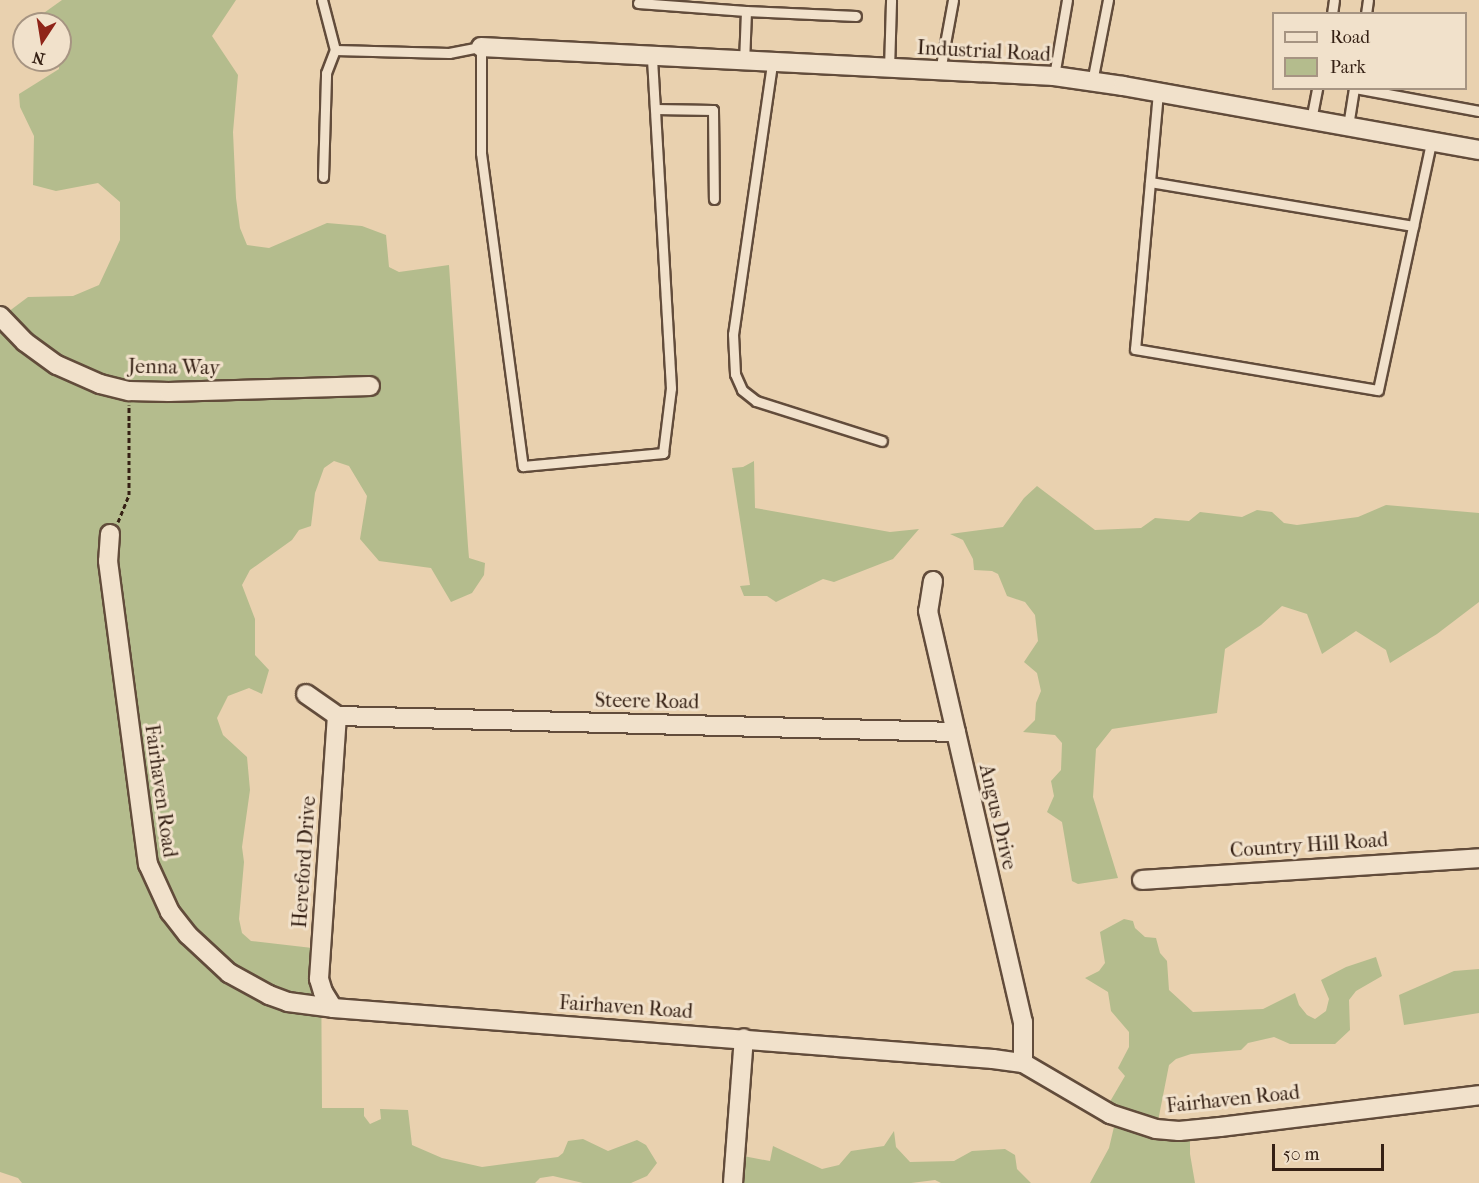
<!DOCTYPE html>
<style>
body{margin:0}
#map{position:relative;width:1479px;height:1183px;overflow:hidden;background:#e9d1af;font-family:"IM FELL French Canon",serif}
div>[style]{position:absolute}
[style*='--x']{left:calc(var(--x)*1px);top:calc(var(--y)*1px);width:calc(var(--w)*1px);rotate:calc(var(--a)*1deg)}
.green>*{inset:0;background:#b4bc8d}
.path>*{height:3px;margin-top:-1.5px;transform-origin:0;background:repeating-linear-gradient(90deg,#352014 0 4.5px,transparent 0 7.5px)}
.roads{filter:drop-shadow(2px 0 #624c3b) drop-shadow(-2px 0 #624c3b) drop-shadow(0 2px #624c3b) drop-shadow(0 -2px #624c3b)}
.service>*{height:9px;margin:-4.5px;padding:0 4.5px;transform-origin:4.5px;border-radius:4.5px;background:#f1e1cb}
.minor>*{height:18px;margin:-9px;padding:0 9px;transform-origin:9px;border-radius:9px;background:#f1e1cb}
span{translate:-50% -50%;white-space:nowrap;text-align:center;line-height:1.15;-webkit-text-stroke:6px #f1e1cb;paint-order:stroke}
.street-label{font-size:20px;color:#352014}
.legend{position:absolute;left:1272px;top:12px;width:195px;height:78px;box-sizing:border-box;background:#f1e1cb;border:2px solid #a69482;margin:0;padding:8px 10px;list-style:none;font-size:18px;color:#352014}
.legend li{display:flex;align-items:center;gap:12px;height:30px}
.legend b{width:30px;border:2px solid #a69482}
.north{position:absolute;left:12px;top:12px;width:60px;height:60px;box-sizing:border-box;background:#f1e1cb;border:2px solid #a69482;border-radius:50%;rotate:192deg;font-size:16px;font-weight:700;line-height:24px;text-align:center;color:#352014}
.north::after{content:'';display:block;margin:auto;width:21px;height:27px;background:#8f2418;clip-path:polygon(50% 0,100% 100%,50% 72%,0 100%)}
.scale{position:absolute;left:1272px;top:1144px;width:112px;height:27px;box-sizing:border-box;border:3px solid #352014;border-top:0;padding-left:8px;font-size:18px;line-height:21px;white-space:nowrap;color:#352014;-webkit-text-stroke:4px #f1e1cb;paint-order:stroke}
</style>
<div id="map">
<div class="green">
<i style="clip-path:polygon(62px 0,236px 0,212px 36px,238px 75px,233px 132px,236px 198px,240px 228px,247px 245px,269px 248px,327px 223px,362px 226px,386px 235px,389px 267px,399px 272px,449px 265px,468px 546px,469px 558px,485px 563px,484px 575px,472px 593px,451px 602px,431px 568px,379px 561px,360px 539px,367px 496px,349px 466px,334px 461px,324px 468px,315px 493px,311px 526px,299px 530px,292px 540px,250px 570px,242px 585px,255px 619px,255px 655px,269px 670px,262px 694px,249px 688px,228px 696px,217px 718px,223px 735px,247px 757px,250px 790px,242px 847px,244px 862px,239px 919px,242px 933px,251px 941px,321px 949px,322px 1108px,364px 1108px,364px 1116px,370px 1124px,381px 1119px,380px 1109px,408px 1110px,412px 1145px,442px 1158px,482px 1167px,558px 1157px,563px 1153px,568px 1141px,583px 1139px,608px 1151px,637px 1140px,646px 1145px,657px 1163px,647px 1176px,631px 1183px,583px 1183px,553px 1176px,540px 1178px,535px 1183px,22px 1183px,18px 1178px,0 1172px,0 318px,28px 297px,73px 296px,99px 285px,120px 240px,120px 202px,98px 183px,56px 191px,33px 185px,34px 136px,20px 107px,19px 94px,59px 69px,60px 24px,45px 24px,41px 15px)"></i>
<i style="clip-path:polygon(754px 461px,755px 508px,890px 532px,919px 529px,893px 559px,834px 582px,823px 579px,776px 602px,767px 596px,744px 596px,740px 586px,750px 585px,732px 468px,743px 467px)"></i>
<i style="clip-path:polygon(1037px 486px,1095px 530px,1141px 528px,1155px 518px,1189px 521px,1200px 512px,1242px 517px,1257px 510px,1272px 512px,1284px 523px,1297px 525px,1358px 517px,1386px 505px,1479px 513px,1479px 602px,1437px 634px,1390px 663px,1386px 650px,1356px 631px,1322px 654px,1307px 614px,1282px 606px,1261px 625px,1225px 649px,1217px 713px,1112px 729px,1096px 749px,1093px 797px,1118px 878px,1078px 884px,1072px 881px,1062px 822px,1047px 812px,1054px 796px,1051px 781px,1061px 770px,1062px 743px,1055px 735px,1023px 732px,1035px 720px,1036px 703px,1041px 691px,1037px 673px,1024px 662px,1038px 641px,1035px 615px,1025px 602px,1007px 596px,998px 574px,992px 571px,974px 570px,973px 559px,963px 540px,950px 534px,1003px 527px,1024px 498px)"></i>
<i style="clip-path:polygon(1124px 919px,1133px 921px,1135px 928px,1145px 937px,1156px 938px,1160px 953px,1167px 961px,1169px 990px,1193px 1012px,1263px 1009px,1295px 993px,1299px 1005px,1307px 1015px,1315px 1019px,1326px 1011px,1329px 999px,1321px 980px,1346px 967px,1376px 957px,1382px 976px,1356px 991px,1349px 1000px,1350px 1030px,1335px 1044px,1290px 1044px,1274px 1037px,1248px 1043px,1241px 1050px,1191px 1054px,1176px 1059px,1169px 1065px,1158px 1121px,1190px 1126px,1190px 1154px,1195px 1183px,1090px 1183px,1109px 1148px,1117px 1114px,1108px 1105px,1125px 1076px,1118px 1068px,1129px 1047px,1129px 1032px,1111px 1011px,1108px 992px,1085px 978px,1099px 971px,1105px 963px,1100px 932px)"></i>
<i style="clip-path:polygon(1479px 969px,1479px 1013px,1404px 1025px,1399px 995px,1454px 971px)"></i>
<i style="clip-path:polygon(894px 1131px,896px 1147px,910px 1162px,954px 1161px,972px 1151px,1005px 1149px,1015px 1155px,1017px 1169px,1031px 1183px,941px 1183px,935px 1180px,911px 1183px,735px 1183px,738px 1155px,770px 1161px,773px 1146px,822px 1169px,839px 1165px,851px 1151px,884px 1146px)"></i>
</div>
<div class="path">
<i style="--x:118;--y:522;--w:29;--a:-68"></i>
<i style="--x:129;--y:495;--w:90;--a:-90"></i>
</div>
<div class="roads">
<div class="service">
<i style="--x:322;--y:0;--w:52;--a:75.4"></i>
<i style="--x:335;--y:50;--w:114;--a:1.5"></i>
<i style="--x:449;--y:53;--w:33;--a:-11"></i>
<i style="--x:481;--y:47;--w:106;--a:90"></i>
<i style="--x:481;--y:153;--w:316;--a:82.4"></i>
<i style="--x:523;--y:466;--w:141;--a:-5.3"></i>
<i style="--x:663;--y:453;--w:65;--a:-83"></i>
<i style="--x:671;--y:388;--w:331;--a:-93.3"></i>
<i style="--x:638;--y:3;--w:108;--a:4.2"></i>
<i style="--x:746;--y:11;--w:52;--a:92.2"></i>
<i style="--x:746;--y:11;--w:110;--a:2.6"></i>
<i style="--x:1332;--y:14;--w:14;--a:-82"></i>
<i style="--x:1366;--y:14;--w:14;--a:-82"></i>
<i style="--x:772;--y:64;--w:273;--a:98.2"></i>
<i style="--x:733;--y:334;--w:40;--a:87.1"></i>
<i style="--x:735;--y:374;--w:17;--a:66"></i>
<i style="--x:742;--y:390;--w:18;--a:38"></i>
<i style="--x:756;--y:401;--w:132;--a:17.6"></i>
<i style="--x:889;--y:69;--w:69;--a:-88.3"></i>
<i style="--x:940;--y:71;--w:72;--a:-79.6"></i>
<i style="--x:1054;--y:76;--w:77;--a:-80.3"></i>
<i style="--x:1092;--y:82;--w:84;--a:-79"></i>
<i style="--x:1355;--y:88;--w:126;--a:10.5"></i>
<i style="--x:1158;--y:92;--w:258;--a:95.1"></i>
<i style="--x:1135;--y:349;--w:246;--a:9.6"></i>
<i style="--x:1378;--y:390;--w:254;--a:-77.9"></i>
<i style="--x:655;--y:109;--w:58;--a:1"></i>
<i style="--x:713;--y:110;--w:89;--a:89.4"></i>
<i style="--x:1311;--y:120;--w:33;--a:-79"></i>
<i style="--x:1348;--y:126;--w:38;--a:-81"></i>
<i style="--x:323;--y:177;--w:104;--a:-88.3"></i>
<i style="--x:326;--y:73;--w:25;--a:-69"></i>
<i style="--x:1150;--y:182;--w:267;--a:9.5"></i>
</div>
<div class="minor">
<i style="--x:481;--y:47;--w:574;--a:2.9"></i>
<i style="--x:1054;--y:76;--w:70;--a:8.2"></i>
<i style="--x:1123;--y:86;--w:362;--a:10.2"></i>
<i style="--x:0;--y:316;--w:36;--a:46"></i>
<i style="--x:25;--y:342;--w:39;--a:36"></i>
<i style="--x:57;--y:365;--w:47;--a:23.8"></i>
<i style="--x:100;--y:384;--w:30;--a:14"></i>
<i style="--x:129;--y:391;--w:40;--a:1.4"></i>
<i style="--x:169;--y:392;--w:201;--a:-1.7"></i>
<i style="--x:110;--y:534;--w:27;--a:94"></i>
<i style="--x:108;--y:561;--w:306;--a:82.5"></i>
<i style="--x:148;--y:864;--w:53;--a:65.4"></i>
<i style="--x:170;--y:912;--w:29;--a:52"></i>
<i style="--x:188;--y:935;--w:56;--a:42.8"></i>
<i style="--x:229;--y:973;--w:46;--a:28.8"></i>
<i style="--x:269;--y:995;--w:20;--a:20"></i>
<i style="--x:288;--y:1002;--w:45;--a:7.6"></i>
<i style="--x:333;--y:1008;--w:662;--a:4.42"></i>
<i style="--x:993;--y:1059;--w:30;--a:8"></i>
<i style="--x:1023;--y:1063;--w:101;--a:30.4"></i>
<i style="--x:1110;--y:1114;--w:48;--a:18.1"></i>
<i style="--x:1156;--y:1129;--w:23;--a:5"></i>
<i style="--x:1179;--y:1131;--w:41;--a:-5.6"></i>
<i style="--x:1220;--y:1127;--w:261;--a:-7"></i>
<i style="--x:933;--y:581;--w:30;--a:99"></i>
<i style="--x:928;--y:611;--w:422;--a:77"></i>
<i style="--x:1023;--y:1022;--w:41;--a:90"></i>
<i style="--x:306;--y:694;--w:38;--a:35"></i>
<i style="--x:337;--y:716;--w:619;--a:1.48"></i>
<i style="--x:1142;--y:880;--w:338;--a:-3.7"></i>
<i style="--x:333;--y:1008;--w:19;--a:-122"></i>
<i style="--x:323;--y:992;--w:14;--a:-107"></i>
<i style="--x:319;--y:979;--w:264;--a:-86.1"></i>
<i style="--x:733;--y:1183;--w:145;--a:-85.7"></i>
</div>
</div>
<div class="street-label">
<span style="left:984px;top:51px;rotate:3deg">Industrial Road</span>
<span style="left:174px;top:367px;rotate:1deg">Jenna Way</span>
<span style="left:647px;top:701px;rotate:1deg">Steere Road</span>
<span style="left:161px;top:791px;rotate:82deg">Fairhaven Road</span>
<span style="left:998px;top:817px;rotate:77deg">Angus Drive</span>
<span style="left:1309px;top:845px;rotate:-4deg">Country Hill Road</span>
<span style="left:304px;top:862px;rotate:-86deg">Hereford Drive</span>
<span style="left:626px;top:1007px;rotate:4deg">Fairhaven Road</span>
<span style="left:1233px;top:1099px;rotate:-6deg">Fairhaven Road</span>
</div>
<ul class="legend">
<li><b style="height:8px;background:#f1e1cb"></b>Road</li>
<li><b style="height:16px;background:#b4bc8d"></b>Park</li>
</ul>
<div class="north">N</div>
<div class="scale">50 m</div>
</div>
